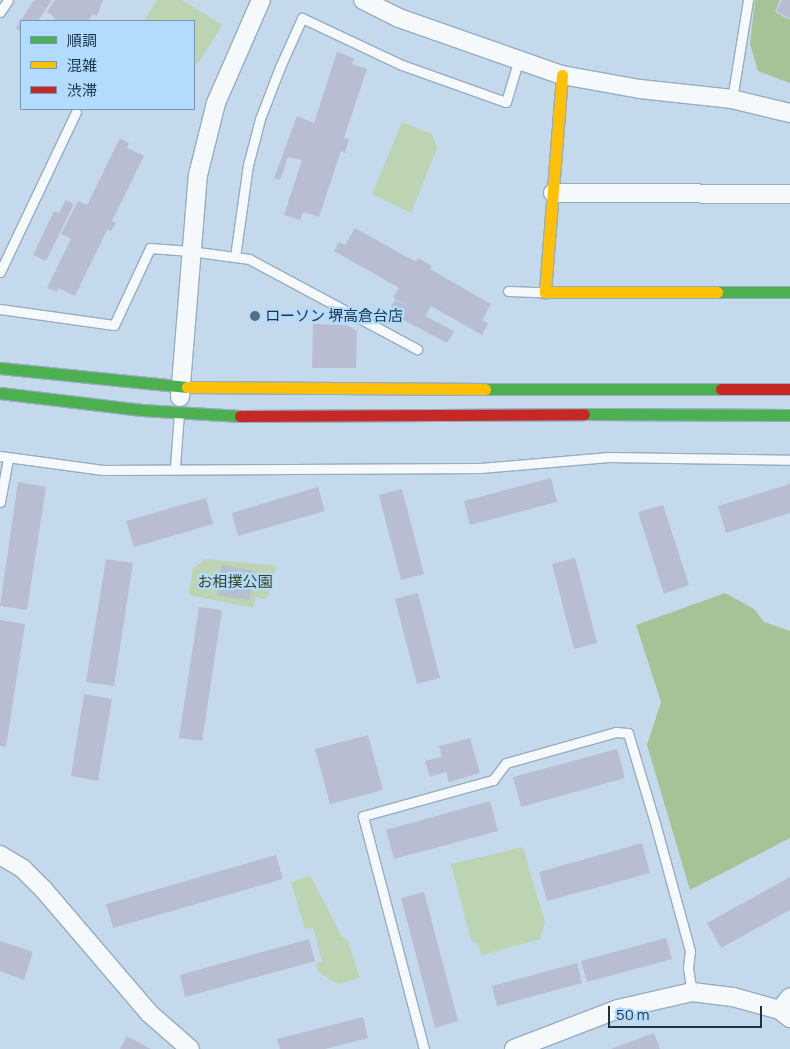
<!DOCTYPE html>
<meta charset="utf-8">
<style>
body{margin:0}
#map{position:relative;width:790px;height:1049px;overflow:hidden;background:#c4daec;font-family:Manrope,"Noto Sans JP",sans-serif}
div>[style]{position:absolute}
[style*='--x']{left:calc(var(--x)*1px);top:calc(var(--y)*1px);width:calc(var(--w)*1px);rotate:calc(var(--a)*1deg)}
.green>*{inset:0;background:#bcd4b2}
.forest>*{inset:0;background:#a8c297}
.building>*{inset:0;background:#b9bdd2}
.roads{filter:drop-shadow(1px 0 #96adbf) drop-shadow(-1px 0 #96adbf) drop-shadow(0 1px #96adbf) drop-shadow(0 -1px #96adbf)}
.lane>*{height:9px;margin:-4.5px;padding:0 4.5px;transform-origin:4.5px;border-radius:4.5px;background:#f6f9fc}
.street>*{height:18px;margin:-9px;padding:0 9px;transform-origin:9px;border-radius:9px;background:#f6f9fc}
.fast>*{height:11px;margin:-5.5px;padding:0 5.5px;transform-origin:5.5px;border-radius:5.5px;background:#4caf50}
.slow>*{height:11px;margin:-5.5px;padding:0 5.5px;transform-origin:5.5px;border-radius:5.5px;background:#ffc107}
.jam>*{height:11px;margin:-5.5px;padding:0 5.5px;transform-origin:5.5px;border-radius:5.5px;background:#c62828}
.dots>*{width:14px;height:14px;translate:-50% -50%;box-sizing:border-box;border:2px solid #b3dbfd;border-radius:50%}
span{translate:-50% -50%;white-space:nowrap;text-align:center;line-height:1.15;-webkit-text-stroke:4.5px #b3dbfd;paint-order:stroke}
.poi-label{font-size:15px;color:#17344a}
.left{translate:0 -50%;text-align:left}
.park-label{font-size:15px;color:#38441d}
.legend{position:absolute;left:20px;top:20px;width:175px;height:90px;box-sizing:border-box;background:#b3dbfd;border:1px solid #7598b5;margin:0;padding:6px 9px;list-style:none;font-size:15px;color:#17344a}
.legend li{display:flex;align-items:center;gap:10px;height:25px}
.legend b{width:25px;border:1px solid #7598b5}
.scale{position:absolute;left:608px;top:1006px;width:154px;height:22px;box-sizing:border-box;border:2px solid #17344a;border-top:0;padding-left:6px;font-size:15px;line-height:18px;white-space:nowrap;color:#17344a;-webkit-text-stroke:4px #b3dbfd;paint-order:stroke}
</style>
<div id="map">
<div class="green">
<i style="clip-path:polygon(157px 0,182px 0,222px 25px,198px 64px,194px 65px,194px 21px,144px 21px)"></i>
<i style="clip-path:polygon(402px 122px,432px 134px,437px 148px,411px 213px,372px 194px)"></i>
<i style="clip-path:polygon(206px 559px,277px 566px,269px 593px,266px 599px,256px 597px,253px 608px,189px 595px,193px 568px)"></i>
<i style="clip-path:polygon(523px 847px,545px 923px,540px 939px,482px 955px,477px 943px,471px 940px,451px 864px)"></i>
<i style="clip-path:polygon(310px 875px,342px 937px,348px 941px,360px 978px,338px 984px,318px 972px,316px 963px,322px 961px,313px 928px,305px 929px,291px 882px)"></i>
</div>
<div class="forest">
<i style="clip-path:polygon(755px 0,780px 0,775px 12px,790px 20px,790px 83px,758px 71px,750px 44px)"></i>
<i style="clip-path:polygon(725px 593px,754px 609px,764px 622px,790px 631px,790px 838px,690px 890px,647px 745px,661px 702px,636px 625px)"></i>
</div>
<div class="building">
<i style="clip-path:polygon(34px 0,52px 0,38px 21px,21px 21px,21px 32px,16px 28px)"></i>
<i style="clip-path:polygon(55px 0,103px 0,97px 16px,93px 14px,88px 21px,53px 21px,55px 18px,47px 12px)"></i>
<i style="clip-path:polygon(782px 0,790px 0,790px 19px,776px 11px)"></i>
<i style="clip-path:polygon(337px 52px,354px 58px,352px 64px,367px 69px,344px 138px,349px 139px,345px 153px,341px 151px,319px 217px,303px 212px,300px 220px,284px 215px,302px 160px,288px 157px,280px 180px,274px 178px,297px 116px,314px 123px)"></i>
<i style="clip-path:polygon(120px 138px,129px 143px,127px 148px,144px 156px,112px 221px,116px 223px,111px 231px,107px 230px,75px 296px,58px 288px,57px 292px,47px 288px,71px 239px,61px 234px,78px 201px,87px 205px)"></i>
<i style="clip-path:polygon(66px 200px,74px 204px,46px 261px,33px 255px,54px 211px,59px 213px)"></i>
<i style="clip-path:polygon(355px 228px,416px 262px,418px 258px,432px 266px,430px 269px,491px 304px,482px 320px,488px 323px,482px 335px,431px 306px,425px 316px,454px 331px,447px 343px,402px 319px,404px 315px,391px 307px,395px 300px,411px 307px,393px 298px,399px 288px,334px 251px,339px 242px,345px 245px)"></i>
<i style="clip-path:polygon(313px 324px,347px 325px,357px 331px,356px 368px,312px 368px)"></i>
<i style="clip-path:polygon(551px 478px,557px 502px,470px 525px,464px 501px)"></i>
<i style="clip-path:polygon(18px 482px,46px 487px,27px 610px,0 606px)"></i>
<i style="clip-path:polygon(790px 484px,790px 513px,726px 533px,718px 506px)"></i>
<i style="clip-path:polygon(318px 487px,325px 511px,238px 536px,232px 513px)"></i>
<i style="clip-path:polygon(402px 489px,424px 574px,401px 580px,379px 495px)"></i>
<i style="clip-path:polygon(206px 498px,213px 524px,134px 547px,126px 521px)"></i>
<i style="clip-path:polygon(663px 505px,689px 585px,664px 594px,638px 512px)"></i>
<i style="clip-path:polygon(575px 558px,597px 643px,574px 649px,552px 564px)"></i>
<i style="clip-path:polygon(106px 559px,133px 563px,114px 686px,86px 682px)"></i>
<i style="clip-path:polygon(222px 565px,255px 571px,249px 600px,217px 595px)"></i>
<i style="clip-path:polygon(418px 593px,440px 678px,417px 684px,395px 599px)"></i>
<i style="clip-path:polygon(199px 607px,222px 610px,202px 741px,179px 738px)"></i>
<i style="clip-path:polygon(0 620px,25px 624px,6px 747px,0 746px)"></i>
<i style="clip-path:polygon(84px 694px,112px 699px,98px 781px,71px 776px)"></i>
<i style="clip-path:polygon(368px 735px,383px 790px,330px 804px,315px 749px)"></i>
<i style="clip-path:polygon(470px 738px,480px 773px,449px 782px,446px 772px,430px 777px,425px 761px,442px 757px,439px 746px)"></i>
<i style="clip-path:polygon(617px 749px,625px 778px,521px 807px,513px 777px)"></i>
<i style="clip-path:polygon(490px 801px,498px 831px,394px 859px,386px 830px)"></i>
<i style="clip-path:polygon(642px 843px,650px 873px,547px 901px,539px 872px)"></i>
<i style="clip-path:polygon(276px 855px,283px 879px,113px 928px,106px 904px)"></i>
<i style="clip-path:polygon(790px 877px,790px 910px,721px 948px,707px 923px)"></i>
<i style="clip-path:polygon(424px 892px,458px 1021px,435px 1028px,401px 898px)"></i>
<i style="clip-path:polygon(666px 938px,672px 959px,587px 982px,581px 961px)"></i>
<i style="clip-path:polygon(309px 939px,315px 961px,185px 997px,180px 975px)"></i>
<i style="clip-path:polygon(0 941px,33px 952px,24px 980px,0 971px)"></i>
<i style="clip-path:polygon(577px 963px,582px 983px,497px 1006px,492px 986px)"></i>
<i style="clip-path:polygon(363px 1017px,368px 1038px,325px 1049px,280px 1049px,277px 1039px)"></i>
<i style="clip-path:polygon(654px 1033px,660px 1049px,611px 1049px)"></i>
<i style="clip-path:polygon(127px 1036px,151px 1049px,120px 1049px)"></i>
</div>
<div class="roads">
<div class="lane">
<i style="--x:0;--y:12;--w:14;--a:-56"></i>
<i style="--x:732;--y:99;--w:100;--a:-80.8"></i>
<i style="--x:235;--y:257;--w:93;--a:-82"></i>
<i style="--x:248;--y:165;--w:48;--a:-75.4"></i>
<i style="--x:260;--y:119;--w:56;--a:-69"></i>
<i style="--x:280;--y:67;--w:54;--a:-65.8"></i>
<i style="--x:302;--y:18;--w:110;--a:25.2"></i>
<i style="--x:402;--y:65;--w:110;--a:19.6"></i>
<i style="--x:506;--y:102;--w:42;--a:-73.3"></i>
<i style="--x:0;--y:272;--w:177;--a:-64.6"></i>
<i style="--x:508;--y:291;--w:34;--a:2"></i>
<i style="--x:0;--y:309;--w:115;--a:8"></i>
<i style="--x:114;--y:325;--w:85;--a:-64.9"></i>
<i style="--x:150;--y:248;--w:40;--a:4.3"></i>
<i style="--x:190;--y:251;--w:60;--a:7.7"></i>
<i style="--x:249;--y:259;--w:191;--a:28.2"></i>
<i style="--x:0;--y:456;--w:104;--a:7.7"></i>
<i style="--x:103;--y:470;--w:377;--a:-0.3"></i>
<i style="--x:480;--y:468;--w:129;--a:-4.9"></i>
<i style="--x:609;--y:457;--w:181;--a:0.9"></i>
<i style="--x:175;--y:467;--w:54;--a:-85.8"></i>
<i style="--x:0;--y:502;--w:44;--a:-79.5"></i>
<i style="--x:424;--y:1049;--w:241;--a:-104.7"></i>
<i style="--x:363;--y:816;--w:135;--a:-15.5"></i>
<i style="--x:493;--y:780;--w:21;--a:-53"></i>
<i style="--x:506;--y:763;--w:114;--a:-15.7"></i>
<i style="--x:616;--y:732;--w:12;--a:5"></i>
<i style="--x:628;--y:733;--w:94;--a:73.3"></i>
<i style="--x:655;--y:823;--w:133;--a:74.7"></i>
<i style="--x:690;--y:951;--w:17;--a:97"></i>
<i style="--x:688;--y:968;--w:24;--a:81"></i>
</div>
<div class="street">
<i style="--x:363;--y:0;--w:40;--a:26.6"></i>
<i style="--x:399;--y:18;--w:173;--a:19.3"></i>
<i style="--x:562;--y:75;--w:79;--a:10.2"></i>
<i style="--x:640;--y:89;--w:93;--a:6.2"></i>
<i style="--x:732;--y:99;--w:60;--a:13.6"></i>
<i style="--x:553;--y:193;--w:237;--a:0.2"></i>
<i style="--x:180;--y:397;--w:223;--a:-85.4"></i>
<i style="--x:198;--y:175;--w:74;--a:-76"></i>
<i style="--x:216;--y:103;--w:112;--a:-66.4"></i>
<i style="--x:0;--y:855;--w:27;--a:31"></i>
<i style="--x:23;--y:869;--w:30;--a:45"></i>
<i style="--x:44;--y:890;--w:163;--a:49.5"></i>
<i style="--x:150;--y:1014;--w:53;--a:41.2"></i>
<i style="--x:780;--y:1010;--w:16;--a:-52"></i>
<i style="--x:514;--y:1049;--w:111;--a:-21"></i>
<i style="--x:618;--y:1009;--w:76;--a:-12.9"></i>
<i style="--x:692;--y:992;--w:41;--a:7"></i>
<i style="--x:733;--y:997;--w:49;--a:15.5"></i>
<i style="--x:780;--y:1010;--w:13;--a:39"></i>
</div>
<div class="fast">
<i style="--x:717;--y:292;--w:73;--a:0"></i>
<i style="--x:0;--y:368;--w:188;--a:5.8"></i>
<i style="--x:485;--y:389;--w:236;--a:0"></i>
<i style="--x:0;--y:393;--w:143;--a:6.8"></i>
<i style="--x:142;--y:410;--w:98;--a:3.5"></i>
<i style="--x:584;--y:414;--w:206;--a:0.3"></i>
</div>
<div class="slow">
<i style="--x:562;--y:75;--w:218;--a:94.5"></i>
<i style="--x:545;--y:292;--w:172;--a:0"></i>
<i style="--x:187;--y:387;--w:298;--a:0.4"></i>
</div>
<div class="jam">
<i style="--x:721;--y:389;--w:69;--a:0"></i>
<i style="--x:240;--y:416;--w:344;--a:-0.3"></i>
</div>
</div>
<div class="dots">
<i style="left:255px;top:316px;background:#546e83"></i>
</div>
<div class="poi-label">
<span class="left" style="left:265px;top:316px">ローソン 堺高倉台店</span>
</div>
<div class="park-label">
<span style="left:235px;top:582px">お相撲公園</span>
</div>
<ul class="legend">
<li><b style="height:6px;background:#4caf50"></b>順調</li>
<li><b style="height:6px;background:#ffc107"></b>混雑</li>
<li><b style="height:6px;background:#c62828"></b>渋滞</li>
</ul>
<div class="scale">50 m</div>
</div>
